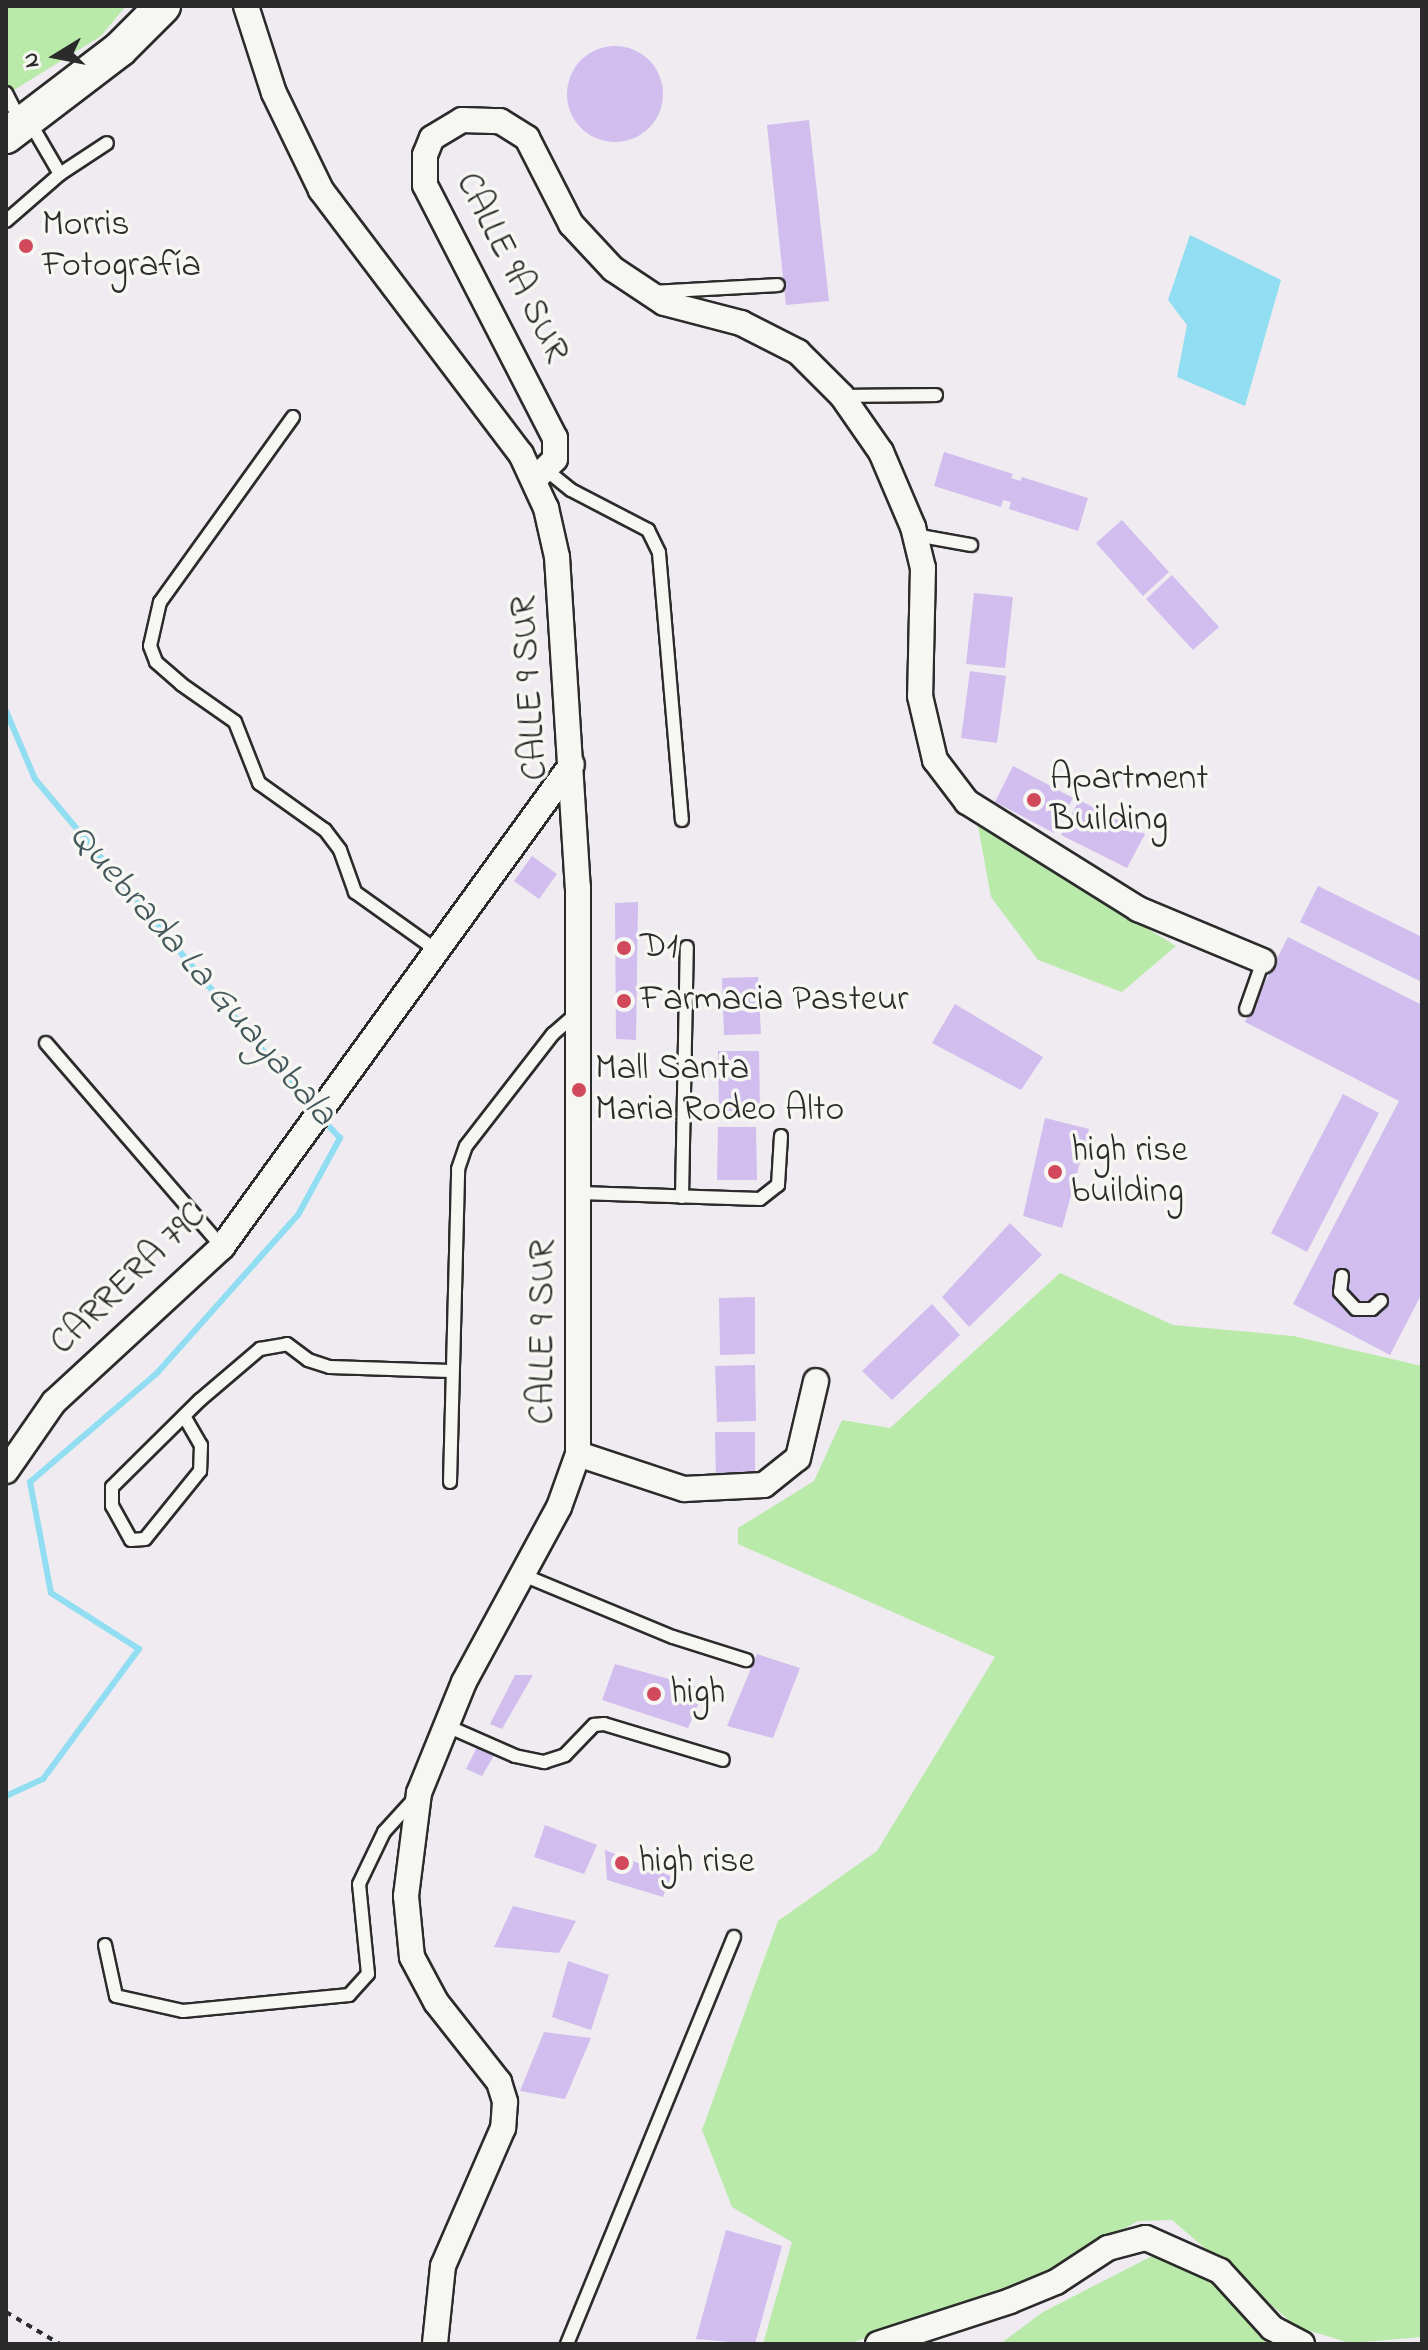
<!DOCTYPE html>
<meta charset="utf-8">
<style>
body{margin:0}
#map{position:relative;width:1428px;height:2350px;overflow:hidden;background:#efebf1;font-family:"Indie Flower",sans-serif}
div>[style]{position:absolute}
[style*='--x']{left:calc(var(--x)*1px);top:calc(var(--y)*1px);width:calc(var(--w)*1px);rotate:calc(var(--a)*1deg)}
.green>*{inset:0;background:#b9eaa9}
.water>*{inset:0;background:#91ddf1}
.stream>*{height:6px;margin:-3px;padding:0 3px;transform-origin:3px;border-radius:3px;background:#91ddf1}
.building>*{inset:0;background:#d1bdee}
.round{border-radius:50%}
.path>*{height:4px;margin-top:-2px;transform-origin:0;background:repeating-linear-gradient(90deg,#2b2b2b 0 6px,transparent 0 12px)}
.roads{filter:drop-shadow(2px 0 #2b2b2b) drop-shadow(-2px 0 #2b2b2b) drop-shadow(0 2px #2b2b2b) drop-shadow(0 -2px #2b2b2b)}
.service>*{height:12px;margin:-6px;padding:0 6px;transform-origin:6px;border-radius:6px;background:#f6f6f2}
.minor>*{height:24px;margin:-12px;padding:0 12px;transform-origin:12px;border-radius:12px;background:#f6f6f2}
.secondary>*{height:34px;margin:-17px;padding:0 17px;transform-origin:17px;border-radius:17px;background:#f6f6f2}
.dots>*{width:22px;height:22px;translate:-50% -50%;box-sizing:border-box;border:4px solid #f6f6f2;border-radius:50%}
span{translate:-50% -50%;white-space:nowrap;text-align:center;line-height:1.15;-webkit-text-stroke:7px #f6f6f2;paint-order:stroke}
.poi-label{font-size:36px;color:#2b2b2b}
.left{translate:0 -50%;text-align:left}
.street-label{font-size:36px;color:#2b2b2b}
.water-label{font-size:38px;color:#44585c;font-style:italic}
.frame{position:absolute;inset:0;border:8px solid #2b2b2b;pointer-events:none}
.north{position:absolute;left:16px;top:16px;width:80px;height:80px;-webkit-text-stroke:6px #f6f6f2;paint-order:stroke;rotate:260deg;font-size:22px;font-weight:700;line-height:32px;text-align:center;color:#2b2b2b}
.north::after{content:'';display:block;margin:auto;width:28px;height:36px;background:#2b2b2b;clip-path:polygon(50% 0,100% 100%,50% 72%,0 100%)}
</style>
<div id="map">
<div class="green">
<i style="clip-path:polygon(6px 6px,126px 6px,101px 36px,6px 95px)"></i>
<i style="clip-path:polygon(978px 826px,1176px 946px,1122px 992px,1038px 960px,991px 897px)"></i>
<i style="clip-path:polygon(1060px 1273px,1173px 1325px,1293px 1336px,1422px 1366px,1422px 2337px,1350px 2343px,1297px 2327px,1172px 2220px,1138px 2221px,1035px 2279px,848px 2344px,763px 2344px,792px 2242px,732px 2207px,702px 2130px,778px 1921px,877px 1851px,995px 1657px,738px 1544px,738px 1528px,814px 1481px,842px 1420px,890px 1428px)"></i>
<i style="clip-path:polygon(1152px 2256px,1198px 2269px,1261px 2330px,1285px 2344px,1000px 2344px,1043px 2312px)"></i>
</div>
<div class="water">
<i style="clip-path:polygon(1190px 235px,1281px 280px,1245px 406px,1177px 377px,1187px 325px,1168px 300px)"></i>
</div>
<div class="stream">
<i style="--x:6;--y:711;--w:74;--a:66.9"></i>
<i style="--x:35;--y:779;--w:434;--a:50"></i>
<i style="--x:6;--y:1796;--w:41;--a:-24.7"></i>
<i style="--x:43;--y:1779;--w:162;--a:-53.6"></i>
<i style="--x:139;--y:1649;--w:104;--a:-147.5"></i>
<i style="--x:51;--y:1593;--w:113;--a:-100.7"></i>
<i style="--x:30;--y:1482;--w:167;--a:-40.6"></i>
<i style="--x:157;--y:1373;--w:212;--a:-48.3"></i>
<i style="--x:298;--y:1215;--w:88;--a:-61.4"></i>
<i style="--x:340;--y:1138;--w:26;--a:-133"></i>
</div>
<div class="building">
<i class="round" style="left:567px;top:46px;width:96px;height:96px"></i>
<i style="clip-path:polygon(809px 120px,829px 301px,786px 305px,767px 125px)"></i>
<i style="clip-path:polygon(944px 452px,1013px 474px,1011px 478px,1020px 481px,1022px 477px,1088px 498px,1078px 531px,1009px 509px,1011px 502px,1003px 500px,1001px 507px,934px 486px)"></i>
<i style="clip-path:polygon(1122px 520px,1169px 572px,1143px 596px,1096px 543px)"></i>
<i style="clip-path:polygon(1172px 575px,1219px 627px,1193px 650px,1146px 599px)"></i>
<i style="clip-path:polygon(974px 593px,1013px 597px,1005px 668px,966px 664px)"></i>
<i style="clip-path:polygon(970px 671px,1006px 676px,997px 743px,961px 738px)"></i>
<i style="clip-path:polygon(1013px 766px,1073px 798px,1054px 833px,995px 802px)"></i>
<i style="clip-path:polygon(1079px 800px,1145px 834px,1127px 868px,1061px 835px)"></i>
<i style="clip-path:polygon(532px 856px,557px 874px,539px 899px,514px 881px)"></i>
<i style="clip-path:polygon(1318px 886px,1422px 937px,1422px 982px,1300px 922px)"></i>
<i style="clip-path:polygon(638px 902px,636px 1040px,616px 1039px,615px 903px)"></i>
<i style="clip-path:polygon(1288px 937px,1422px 1005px,1422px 1293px,1390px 1355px,1293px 1304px,1399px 1101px,1245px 1022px)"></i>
<i style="clip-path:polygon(758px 977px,761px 1034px,724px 1035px,722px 978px)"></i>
<i style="clip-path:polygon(955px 1004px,1043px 1057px,1021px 1090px,932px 1043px)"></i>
<i style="clip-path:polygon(718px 1051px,759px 1051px,760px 1111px,719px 1111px)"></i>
<i style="clip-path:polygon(1343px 1094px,1379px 1113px,1307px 1252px,1271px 1233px)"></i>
<i style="clip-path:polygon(1045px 1118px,1089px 1129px,1062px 1228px,1023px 1216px)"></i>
<i style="clip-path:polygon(718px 1127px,756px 1127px,757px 1180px,717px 1180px)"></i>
<i style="clip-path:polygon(1010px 1223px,1042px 1255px,969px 1327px,942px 1297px)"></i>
<i style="clip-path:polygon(755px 1297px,755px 1354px,720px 1355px,719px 1298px)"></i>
<i style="clip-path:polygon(932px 1304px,960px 1335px,892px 1400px,862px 1371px)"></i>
<i style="clip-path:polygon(755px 1365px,756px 1421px,717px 1422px,715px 1366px)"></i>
<i style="clip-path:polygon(715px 1432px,755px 1432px,755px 1482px,716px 1482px)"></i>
<i style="clip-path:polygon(757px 1654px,800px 1668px,773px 1738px,727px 1726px)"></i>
<i style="clip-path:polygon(615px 1664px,705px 1689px,688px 1728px,602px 1700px)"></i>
<i style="clip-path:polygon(515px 1675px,533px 1675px,502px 1729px,490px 1724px)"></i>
<i style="clip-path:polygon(477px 1747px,496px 1752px,482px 1776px,466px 1769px)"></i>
<i style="clip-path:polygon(545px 1825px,597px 1845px,584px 1874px,534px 1857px)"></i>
<i style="clip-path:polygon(605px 1850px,671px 1876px,663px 1897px,607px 1880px)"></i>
<i style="clip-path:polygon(513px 1906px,576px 1921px,559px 1953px,494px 1947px)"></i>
<i style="clip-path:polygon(568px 1961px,609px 1975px,591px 2030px,552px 2017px)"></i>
<i style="clip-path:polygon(544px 2032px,591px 2038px,565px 2099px,520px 2091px)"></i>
<i style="clip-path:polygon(726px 2230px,782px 2246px,755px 2344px,696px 2339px)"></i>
</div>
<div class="path">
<i style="--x:6;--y:2312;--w:63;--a:30.7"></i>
</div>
<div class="roads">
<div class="service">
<i style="--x:6;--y:93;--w:30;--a:63"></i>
<i style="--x:60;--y:174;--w:56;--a:-33.4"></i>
<i style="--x:6;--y:221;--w:72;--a:-41"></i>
<i style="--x:60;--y:174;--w:61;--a:-120.3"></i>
<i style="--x:653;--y:292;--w:125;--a:-3.2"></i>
<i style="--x:842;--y:396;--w:94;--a:-0.6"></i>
<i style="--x:293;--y:417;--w:228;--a:125.7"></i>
<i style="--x:160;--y:602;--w:45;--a:102.8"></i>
<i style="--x:150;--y:646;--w:17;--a:69"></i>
<i style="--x:156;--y:662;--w:33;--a:41"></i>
<i style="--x:181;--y:684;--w:66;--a:35.1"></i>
<i style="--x:235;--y:722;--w:66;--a:68.5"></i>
<i style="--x:259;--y:783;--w:81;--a:35.5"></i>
<i style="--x:325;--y:830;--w:25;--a:53"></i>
<i style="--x:340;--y:850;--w:45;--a:70.3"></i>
<i style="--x:355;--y:892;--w:103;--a:35.5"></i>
<i style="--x:545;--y:469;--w:33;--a:39"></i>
<i style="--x:571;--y:490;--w:87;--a:27.5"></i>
<i style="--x:648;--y:530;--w:25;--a:64"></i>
<i style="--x:659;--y:553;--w:268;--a:85.1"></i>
<i style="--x:915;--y:535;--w:57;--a:10.1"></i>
<i style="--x:1246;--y:1009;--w:51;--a:-70.5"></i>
<i style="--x:46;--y:1043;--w:269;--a:49.2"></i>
<i style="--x:580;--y:1193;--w:180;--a:1.9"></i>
<i style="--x:760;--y:1199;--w:23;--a:-38"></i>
<i style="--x:778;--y:1185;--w:49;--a:-86.5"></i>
<i style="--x:682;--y:1197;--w:250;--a:-88.9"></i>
<i style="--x:1342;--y:1276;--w:16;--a:97"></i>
<i style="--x:1340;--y:1292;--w:23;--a:47"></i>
<i style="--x:1356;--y:1309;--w:16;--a:0"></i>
<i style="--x:1372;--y:1309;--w:12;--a:-42"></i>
<i style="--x:184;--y:1416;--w:34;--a:60"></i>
<i style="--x:201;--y:1445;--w:26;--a:92"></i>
<i style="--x:200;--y:1471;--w:87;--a:129"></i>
<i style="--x:145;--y:1539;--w:14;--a:176"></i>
<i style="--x:131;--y:1540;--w:39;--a:-119"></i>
<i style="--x:112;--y:1506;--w:19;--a:-90"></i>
<i style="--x:112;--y:1487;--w:124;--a:-44.7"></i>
<i style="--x:200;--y:1400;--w:79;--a:-40.4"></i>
<i style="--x:260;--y:1349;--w:27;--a:-10"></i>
<i style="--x:287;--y:1344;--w:26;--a:37"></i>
<i style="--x:308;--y:1360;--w:23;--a:18"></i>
<i style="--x:330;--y:1367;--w:120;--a:1.9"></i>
<i style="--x:450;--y:1482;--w:313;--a:-88.5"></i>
<i style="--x:458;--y:1169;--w:24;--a:-71"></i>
<i style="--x:466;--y:1146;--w:142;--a:-52.2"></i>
<i style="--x:553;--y:1034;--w:30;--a:-41"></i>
<i style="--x:523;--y:1575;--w:162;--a:22.5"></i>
<i style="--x:673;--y:1637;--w:77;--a:17.5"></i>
<i style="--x:447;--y:1726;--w:74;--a:23.8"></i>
<i style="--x:515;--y:1756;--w:30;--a:12"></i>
<i style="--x:544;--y:1762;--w:22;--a:-18"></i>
<i style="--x:565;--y:1755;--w:42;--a:-46"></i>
<i style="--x:594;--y:1725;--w:10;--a:-6"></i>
<i style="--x:604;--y:1724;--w:124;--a:16.8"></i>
<i style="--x:105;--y:1945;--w:52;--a:77.8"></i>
<i style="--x:116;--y:1996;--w:69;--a:12.6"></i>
<i style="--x:183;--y:2011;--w:167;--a:-5.5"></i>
<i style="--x:349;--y:1995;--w:28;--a:-48"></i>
<i style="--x:368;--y:1974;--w:90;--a:-95.7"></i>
<i style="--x:359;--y:1884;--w:58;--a:-64.3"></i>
<i style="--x:384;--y:1832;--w:45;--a:-47.7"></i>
<i style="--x:567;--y:2344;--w:440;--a:-67.7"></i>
</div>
<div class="minor">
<i style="--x:246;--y:6;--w:91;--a:72.2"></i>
<i style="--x:274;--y:93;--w:108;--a:64.1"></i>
<i style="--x:321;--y:190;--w:331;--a:52.9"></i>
<i style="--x:521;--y:454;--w:60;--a:65.2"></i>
<i style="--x:546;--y:508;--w:50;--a:77.3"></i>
<i style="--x:557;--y:557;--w:331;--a:86.4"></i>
<i style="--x:578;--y:887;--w:567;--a:90"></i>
<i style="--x:578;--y:1454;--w:56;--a:109.7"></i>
<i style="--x:559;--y:1507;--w:199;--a:118.5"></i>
<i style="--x:464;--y:1682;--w:120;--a:112.1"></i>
<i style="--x:419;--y:1793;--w:104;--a:97.2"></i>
<i style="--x:406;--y:1896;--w:61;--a:84.4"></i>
<i style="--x:412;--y:1957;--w:51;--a:61.9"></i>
<i style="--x:436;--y:2002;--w:102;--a:51.8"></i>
<i style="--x:499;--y:2082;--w:21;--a:73"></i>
<i style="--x:505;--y:2102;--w:26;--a:94"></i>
<i style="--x:503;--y:2128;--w:150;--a:113.5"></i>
<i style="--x:443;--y:2266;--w:78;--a:95.9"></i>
<i style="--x:535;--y:479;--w:28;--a:-45"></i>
<i style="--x:555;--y:459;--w:21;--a:-90"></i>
<i style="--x:555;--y:438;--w:284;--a:-117.2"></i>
<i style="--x:425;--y:185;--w:30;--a:-90"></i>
<i style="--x:425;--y:155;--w:18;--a:-68"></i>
<i style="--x:432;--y:138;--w:35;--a:-31"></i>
<i style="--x:462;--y:120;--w:38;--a:2"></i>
<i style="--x:500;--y:121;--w:32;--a:32"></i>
<i style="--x:527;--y:138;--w:97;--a:62.9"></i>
<i style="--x:571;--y:224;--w:62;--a:47"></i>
<i style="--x:613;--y:269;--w:61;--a:33.7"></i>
<i style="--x:664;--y:303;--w:80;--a:14.6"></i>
<i style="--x:741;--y:323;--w:64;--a:27"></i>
<i style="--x:798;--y:352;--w:62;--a:45"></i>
<i style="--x:842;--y:396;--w:68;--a:55.1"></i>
<i style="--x:881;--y:452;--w:82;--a:66.9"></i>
<i style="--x:913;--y:527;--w:42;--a:76.3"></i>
<i style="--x:923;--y:568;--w:128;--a:91.3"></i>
<i style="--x:920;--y:696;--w:66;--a:76.8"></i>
<i style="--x:935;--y:760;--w:53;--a:52.7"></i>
<i style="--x:967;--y:802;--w:202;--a:32"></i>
<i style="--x:1138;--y:909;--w:135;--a:22.6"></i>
<i style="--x:578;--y:1454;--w:112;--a:18.3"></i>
<i style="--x:684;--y:1489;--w:80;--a:-2.9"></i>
<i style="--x:764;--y:1485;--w:43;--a:-38.5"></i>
<i style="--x:798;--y:1458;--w:79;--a:-76.8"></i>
<i style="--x:6;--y:1471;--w:84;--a:-55.2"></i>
<i style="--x:54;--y:1402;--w:229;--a:-42.7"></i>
<i style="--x:222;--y:1247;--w:596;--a:-54.07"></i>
<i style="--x:878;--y:2344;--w:139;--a:-18"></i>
<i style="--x:1010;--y:2301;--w:50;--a:-22.4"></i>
<i style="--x:1056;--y:2282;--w:62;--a:-33.2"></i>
<i style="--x:1108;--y:2248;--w:39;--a:-15"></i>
<i style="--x:1146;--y:2238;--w:81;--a:24"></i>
<i style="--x:1220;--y:2271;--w:77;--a:47.6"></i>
<i style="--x:1272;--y:2328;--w:34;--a:28"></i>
</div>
<div class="secondary">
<i style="--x:6;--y:136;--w:143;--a:-37.3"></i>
<i style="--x:120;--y:49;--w:61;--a:-45"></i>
</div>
</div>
<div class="dots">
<i style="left:26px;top:246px;background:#d1495b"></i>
<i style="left:1034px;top:800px;background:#d1495b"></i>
<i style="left:624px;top:948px;background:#d1495b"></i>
<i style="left:624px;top:1001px;background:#d1495b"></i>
<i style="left:579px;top:1090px;background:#d1495b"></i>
<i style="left:1055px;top:1172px;background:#d1495b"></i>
<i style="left:654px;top:1694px;background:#d1495b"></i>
<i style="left:622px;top:1863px;background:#d1495b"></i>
</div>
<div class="poi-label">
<span class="left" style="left:42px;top:246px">Morris<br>Fotografía</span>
<span class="left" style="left:1050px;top:800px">Apartment<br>Building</span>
<span class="left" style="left:640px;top:948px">D1</span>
<span class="left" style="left:640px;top:1001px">Farmacia Pasteur</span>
<span class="left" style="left:595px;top:1090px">Mall Santa<br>Maria Rodeo Alto</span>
<span class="left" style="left:1071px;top:1172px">high rise<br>building</span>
<span class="left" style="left:670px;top:1694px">high</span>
<span class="left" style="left:638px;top:1863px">high rise</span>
</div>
<div class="street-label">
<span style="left:511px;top:268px;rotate:63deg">CALLE 9A SUR</span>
<span style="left:531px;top:688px;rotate:-94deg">CALLE 9 SUR</span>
<span style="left:129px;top:1280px;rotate:-44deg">CARRERA 79C</span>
<span style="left:544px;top:1332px;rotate:-90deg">CALLE 9 SUR</span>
</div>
<div class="water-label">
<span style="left:201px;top:976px;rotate:49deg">Quebrada La Guayabala</span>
</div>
<div class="frame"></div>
<div class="north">N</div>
</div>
